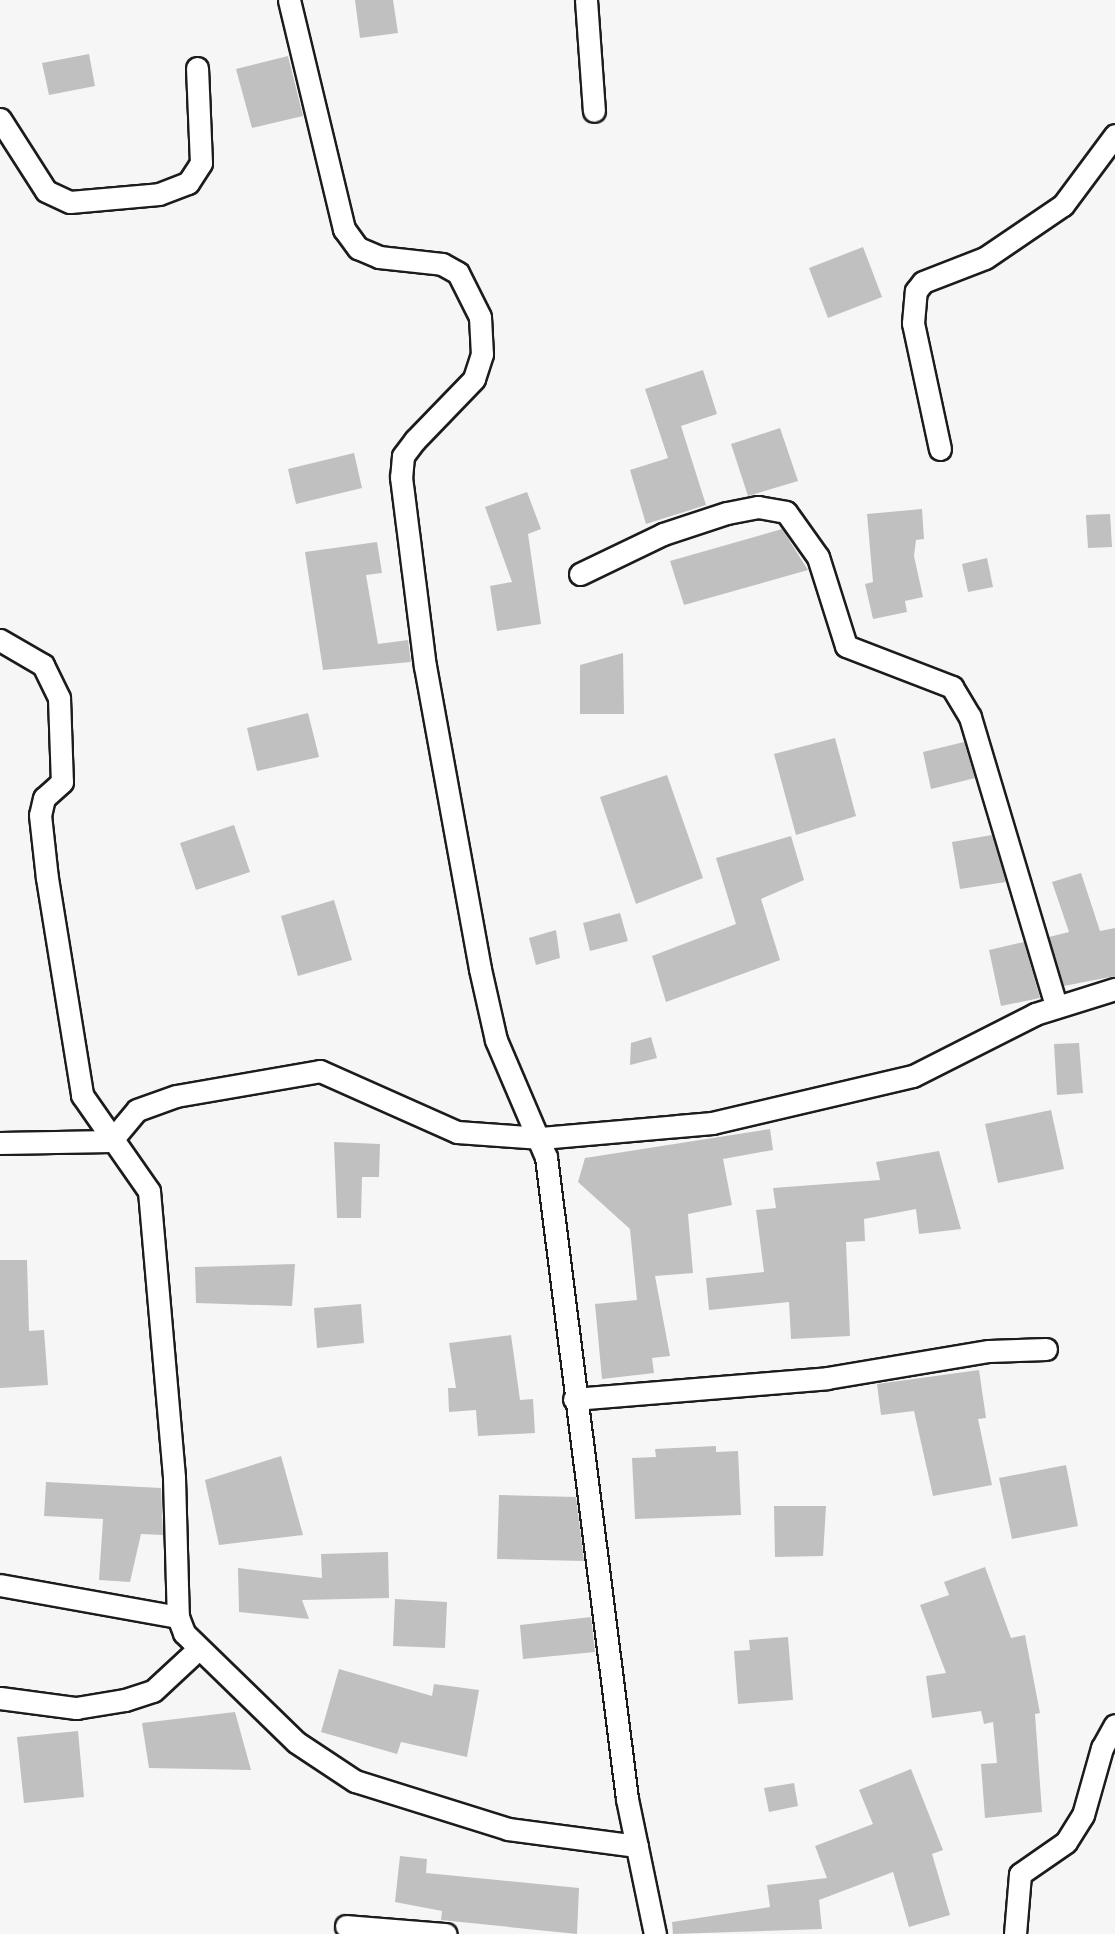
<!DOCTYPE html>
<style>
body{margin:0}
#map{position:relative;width:1115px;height:1934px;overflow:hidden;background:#f6f6f6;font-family:"Indie Flower",sans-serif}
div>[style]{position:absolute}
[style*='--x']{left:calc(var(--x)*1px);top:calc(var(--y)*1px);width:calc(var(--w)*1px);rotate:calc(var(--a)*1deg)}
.building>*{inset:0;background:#c0c0c0}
.roads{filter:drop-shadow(2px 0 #1c1c1c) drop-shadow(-2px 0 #1c1c1c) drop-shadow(0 2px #1c1c1c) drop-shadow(0 -2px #1c1c1c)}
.minor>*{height:21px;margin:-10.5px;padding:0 10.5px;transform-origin:10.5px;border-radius:10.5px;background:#fff}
span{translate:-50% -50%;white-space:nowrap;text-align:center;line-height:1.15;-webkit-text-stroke:7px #fff;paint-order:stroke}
</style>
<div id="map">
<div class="building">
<i style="clip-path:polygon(355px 0,393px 0,398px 33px,360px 38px)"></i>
<i style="clip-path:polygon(89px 54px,95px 86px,49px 95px,42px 63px)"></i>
<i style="clip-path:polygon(288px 56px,303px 116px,252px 128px,236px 69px)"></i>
<i style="clip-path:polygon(863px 247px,882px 297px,828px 318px,809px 268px)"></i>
<i style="clip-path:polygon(703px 370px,717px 414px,681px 426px,706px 505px,646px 524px,630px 470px,668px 458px,645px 389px)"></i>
<i style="clip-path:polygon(780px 428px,798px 481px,748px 496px,731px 444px)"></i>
<i style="clip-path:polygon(354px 453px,362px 488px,296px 504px,288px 469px)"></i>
<i style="clip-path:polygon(527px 492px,541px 529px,528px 534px,541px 624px,497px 631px,490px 586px,512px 582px,485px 507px)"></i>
<i style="clip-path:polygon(922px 509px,924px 539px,916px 540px,914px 556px,923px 597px,905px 601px,907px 612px,873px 619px,865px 584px,873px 582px,867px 514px)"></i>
<i style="clip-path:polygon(1110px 514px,1112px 547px,1088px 548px,1086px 515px)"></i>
<i style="clip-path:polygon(782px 529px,808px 570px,684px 605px,670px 561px)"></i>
<i style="clip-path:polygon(377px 542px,382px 573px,366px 575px,378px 644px,408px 640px,411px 662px,323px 670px,305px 552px)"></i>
<i style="clip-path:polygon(987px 558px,993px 587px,968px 592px,962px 564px)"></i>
<i style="clip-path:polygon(623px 653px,624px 714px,580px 714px,580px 665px)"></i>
<i style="clip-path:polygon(308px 713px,319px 757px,257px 771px,247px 728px)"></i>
<i style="clip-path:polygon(835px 738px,856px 816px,796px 835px,774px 754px)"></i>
<i style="clip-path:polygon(964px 742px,975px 778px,931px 789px,923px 752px)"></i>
<i style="clip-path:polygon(667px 775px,703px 878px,636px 904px,600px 797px)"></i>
<i style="clip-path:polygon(234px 825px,250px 872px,196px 890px,180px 843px)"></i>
<i style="clip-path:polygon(992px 835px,1006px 882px,960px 889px,952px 842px)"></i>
<i style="clip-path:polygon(791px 836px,804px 880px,761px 899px,780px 960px,666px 1002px,652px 956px,736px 924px,716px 858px)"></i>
<i style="clip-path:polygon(1081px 873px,1100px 931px,1115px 928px,1115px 976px,1064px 986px,1049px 937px,1069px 932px,1052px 882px)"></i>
<i style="clip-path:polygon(334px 900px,352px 960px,298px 976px,281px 916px)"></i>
<i style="clip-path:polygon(620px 913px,628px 941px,590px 951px,583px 923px)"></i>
<i style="clip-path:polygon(556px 930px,560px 958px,536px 965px,529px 938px)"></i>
<i style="clip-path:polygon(1024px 942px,1040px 998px,1001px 1006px,989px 950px)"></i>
<i style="clip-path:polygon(651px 1037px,657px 1058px,630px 1065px,631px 1043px)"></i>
<i style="clip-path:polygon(1079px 1043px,1083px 1093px,1057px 1095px,1054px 1044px)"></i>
<i style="clip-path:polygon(1051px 1110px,1064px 1169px,998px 1183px,985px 1124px)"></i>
<i style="clip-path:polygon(770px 1129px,773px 1150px,723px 1159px,732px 1205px,688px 1214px,693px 1273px,655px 1276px,670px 1356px,652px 1358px,654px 1373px,602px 1379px,595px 1304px,637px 1300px,630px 1229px,578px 1182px,585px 1158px)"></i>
<i style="clip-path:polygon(334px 1142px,380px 1144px,379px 1177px,362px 1177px,361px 1218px,337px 1218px)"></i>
<i style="clip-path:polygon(939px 1151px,961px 1229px,919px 1234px,916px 1209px,864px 1219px,865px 1241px,846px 1242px,850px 1336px,791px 1339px,789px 1302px,709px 1310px,706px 1278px,764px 1272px,756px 1210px,776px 1208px,773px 1188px,880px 1180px,876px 1162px)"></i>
<i style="clip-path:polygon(0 1260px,27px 1260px,29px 1331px,44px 1330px,48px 1385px,0 1388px)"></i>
<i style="clip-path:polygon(295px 1264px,292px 1306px,196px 1303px,195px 1267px)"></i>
<i style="clip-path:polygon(361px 1304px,364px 1343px,317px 1348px,314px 1308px)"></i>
<i style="clip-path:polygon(511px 1335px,520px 1400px,533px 1399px,535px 1433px,478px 1436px,476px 1410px,449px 1412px,448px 1388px,456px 1388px,449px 1343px)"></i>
<i style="clip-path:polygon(979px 1370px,986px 1418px,978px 1419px,992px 1485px,933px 1496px,914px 1411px,881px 1415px,877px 1384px)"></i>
<i style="clip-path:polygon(716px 1446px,716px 1452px,738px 1451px,741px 1515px,635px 1519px,632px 1458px,656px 1457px,655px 1449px)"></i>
<i style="clip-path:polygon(281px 1456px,303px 1535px,219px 1545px,205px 1480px)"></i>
<i style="clip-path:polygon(1066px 1465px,1078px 1526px,1012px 1539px,999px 1478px)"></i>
<i style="clip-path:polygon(46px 1482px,161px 1488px,163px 1535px,141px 1534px,130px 1582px,99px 1580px,103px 1519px,44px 1516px)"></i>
<i style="clip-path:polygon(499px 1495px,576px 1497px,584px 1561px,497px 1559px)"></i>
<i style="clip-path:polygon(774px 1506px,826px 1506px,823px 1556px,775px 1557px)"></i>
<i style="clip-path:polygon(388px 1552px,389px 1598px,302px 1600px,309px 1619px,239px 1612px,238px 1568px,322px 1578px,321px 1554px)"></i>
<i style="clip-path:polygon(985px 1567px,1011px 1638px,1025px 1635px,1040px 1713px,1035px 1714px,1042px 1812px,985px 1818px,981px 1764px,997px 1763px,993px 1722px,984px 1724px,981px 1711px,932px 1718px,926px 1676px,946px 1673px,920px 1605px,949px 1595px,944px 1582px)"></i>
<i style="clip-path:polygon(395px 1599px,447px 1602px,445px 1648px,393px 1646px)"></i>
<i style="clip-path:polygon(591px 1617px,595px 1652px,523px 1659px,520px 1625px)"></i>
<i style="clip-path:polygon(788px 1637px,793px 1700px,738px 1704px,734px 1651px,750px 1650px,749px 1640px)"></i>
<i style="clip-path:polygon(339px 1669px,432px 1696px,434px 1684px,479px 1690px,467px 1757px,401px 1742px,397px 1754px,321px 1732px)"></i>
<i style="clip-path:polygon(235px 1712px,251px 1770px,149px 1768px,142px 1723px)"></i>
<i style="clip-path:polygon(78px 1731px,84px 1797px,24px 1803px,17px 1737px)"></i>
<i style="clip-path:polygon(911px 1769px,943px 1850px,932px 1854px,950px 1915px,909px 1927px,893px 1872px,819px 1900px,822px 1929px,673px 1934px,672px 1922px,770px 1907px,767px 1885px,827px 1878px,815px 1846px,873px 1824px,859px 1790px)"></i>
<i style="clip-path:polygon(794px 1783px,798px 1806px,769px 1812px,764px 1788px)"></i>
<i style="clip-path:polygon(400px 1856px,427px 1859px,426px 1873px,579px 1888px,577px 1934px,441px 1920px,442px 1911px,395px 1902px)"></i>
</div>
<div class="roads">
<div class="minor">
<i style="--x:289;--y:0;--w:236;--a:76.5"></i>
<i style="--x:344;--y:229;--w:24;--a:54"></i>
<i style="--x:358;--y:248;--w:23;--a:23"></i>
<i style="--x:379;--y:257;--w:63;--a:6.3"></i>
<i style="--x:442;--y:264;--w:18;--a:29"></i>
<i style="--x:458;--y:273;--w:49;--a:63.4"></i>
<i style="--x:480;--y:317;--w:37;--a:87"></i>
<i style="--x:482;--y:354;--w:26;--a:108"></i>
<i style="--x:474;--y:379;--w:85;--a:134"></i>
<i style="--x:415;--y:440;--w:20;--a:127"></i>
<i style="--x:403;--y:456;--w:21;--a:95"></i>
<i style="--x:401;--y:477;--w:191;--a:82.8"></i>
<i style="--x:425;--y:666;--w:308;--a:79.7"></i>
<i style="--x:480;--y:969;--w:73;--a:77.3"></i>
<i style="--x:496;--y:1040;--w:127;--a:66.9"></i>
<i style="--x:546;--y:1157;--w:647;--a:82.81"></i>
<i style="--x:627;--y:1799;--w:138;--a:78.3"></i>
<i style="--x:586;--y:0;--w:111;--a:85.9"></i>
<i style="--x:0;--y:119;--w:85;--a:57.4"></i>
<i style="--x:46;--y:191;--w:26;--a:25"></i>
<i style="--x:70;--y:202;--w:89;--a:-5.1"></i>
<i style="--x:159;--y:194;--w:31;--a:-21"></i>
<i style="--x:188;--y:183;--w:24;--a:-57"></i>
<i style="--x:201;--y:163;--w:95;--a:-92.4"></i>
<i style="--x:940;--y:449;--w:129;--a:-102.1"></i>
<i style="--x:913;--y:323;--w:32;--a:-85"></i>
<i style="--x:916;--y:291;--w:11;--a:-52"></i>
<i style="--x:923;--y:282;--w:66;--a:-21.2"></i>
<i style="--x:985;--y:258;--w:94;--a:-34.2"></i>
<i style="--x:1063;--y:205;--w:87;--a:-53.4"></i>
<i style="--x:580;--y:574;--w:92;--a:-25.7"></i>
<i style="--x:663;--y:534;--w:67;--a:-18.2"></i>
<i style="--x:727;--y:513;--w:32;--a:-11"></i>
<i style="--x:758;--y:507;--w:28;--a:10"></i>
<i style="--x:786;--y:512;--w:55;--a:54.6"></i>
<i style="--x:818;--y:557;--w:93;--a:72.5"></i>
<i style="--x:846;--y:646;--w:114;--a:21.1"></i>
<i style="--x:952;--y:687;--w:35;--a:59"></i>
<i style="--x:970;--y:717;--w:301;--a:73.4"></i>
<i style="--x:0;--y:640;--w:50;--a:30.2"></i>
<i style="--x:43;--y:665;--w:37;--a:64"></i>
<i style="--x:59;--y:698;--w:84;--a:88"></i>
<i style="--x:62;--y:782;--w:24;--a:138"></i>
<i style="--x:44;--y:798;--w:17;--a:103"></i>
<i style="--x:40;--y:815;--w:63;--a:83.7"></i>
<i style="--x:47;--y:878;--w:220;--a:80.8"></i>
<i style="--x:82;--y:1095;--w:117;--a:55.1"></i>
<i style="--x:149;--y:1191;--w:288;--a:85"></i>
<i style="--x:174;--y:1478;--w:139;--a:88.4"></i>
<i style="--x:178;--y:1617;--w:17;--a:69"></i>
<i style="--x:184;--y:1633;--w:156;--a:44.2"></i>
<i style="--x:296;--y:1742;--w:71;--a:33.5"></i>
<i style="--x:355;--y:1781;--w:160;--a:17.4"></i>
<i style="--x:508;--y:1829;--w:130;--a:7.5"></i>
<i style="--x:0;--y:1143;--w:111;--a:-1"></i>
<i style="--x:111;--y:1141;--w:40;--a:-50"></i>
<i style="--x:137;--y:1110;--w:41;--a:-19.7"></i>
<i style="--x:176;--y:1096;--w:146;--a:-9.8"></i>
<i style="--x:320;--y:1071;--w:150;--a:24"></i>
<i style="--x:457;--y:1132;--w:84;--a:4.1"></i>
<i style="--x:541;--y:1138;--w:172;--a:-5"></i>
<i style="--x:712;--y:1123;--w:206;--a:-13.2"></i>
<i style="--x:913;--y:1076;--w:137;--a:-26.9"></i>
<i style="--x:1035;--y:1014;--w:84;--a:-17.4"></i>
<i style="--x:574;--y:1399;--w:254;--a:-4.7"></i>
<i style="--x:827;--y:1378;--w:164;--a:-9.5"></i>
<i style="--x:989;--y:1351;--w:57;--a:-2"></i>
<i style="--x:0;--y:1585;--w:181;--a:10.2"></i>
<i style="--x:0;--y:1698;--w:77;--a:7.5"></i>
<i style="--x:76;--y:1708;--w:50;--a:-9.3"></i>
<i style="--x:125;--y:1700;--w:29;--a:-18"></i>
<i style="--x:153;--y:1691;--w:59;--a:-42.9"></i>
<i style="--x:346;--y:1926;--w:100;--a:4.6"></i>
<i style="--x:1015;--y:1934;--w:60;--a:-85.2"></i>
<i style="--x:1020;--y:1874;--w:56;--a:-34.8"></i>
<i style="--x:1066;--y:1842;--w:32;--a:-58"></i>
<i style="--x:1083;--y:1815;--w:70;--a:-74.2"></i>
<i style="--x:1102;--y:1748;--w:26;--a:-61"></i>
</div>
</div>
</div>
